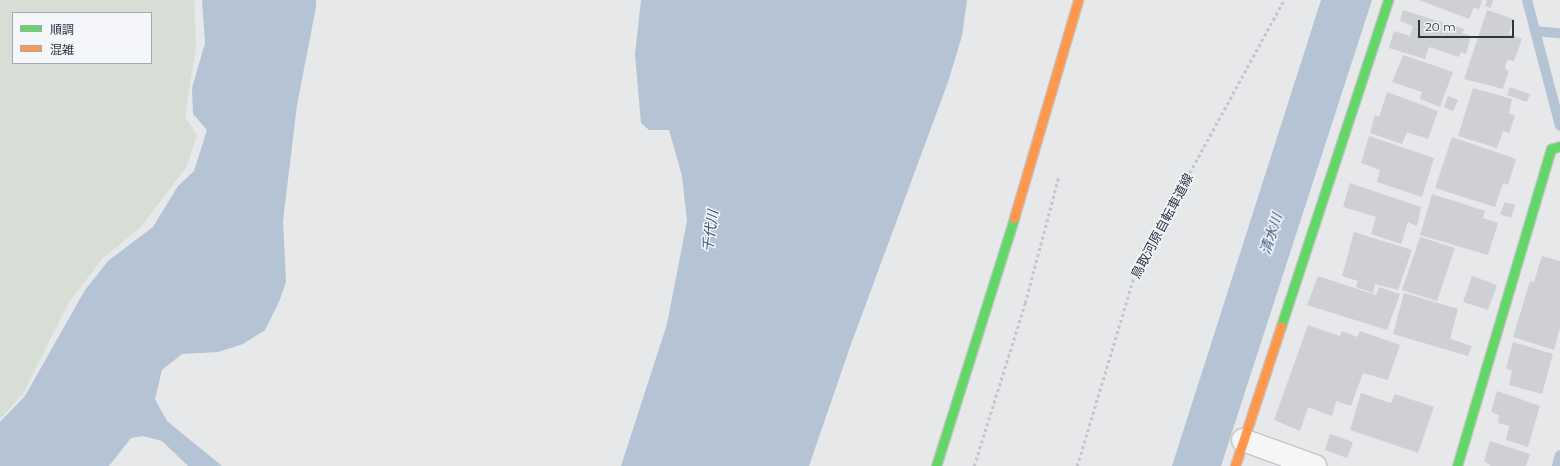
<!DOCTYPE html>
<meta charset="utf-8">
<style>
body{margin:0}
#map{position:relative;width:1560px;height:466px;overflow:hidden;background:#e6e8ea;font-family:Montserrat,"Noto Sans JP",sans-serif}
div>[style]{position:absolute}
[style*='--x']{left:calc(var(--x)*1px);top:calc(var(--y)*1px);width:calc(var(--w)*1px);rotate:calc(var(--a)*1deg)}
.green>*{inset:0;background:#d6ded6}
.water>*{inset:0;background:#b4c4d5}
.stream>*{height:10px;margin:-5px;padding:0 5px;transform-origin:5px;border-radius:5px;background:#b4c4d5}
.building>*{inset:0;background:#ced0d3}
.path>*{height:2.5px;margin-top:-1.25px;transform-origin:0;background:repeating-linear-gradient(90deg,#c5c6ca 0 3px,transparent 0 6px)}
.roads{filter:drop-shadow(1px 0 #c4c6c8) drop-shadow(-1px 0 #c4c6c8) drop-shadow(0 1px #c4c6c8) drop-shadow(0 -1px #c4c6c8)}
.street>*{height:22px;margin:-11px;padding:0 11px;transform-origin:11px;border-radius:11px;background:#f5f6f7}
.fast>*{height:9px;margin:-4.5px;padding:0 4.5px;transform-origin:4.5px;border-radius:4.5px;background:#63d668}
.slow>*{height:9px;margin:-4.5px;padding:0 4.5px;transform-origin:4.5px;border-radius:4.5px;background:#ff974d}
span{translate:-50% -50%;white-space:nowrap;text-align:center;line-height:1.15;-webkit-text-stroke:3px #f4f6f9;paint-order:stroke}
.street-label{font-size:13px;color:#2b3445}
.water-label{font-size:14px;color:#34527a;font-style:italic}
.legend{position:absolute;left:12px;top:12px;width:140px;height:52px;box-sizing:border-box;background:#f4f6f9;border:1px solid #a4a8b1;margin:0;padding:5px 7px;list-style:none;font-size:12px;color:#2b3445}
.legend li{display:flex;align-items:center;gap:8px;height:20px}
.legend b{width:20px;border:1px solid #a4a8b1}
.scale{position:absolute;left:1418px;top:20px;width:96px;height:18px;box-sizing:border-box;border:2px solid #2b3445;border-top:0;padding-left:5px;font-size:12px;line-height:14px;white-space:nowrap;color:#2b3445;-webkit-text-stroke:3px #f4f6f9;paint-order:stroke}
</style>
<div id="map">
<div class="green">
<i style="clip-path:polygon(evenodd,0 0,194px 0,196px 46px,185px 117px,197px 135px,187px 166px,141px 227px,103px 258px,69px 302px,23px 394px,0 419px,0 0,13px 13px,151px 13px,151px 63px,13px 63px,13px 13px)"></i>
</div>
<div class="water">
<i style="clip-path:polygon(202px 0,316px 0,316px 7px,297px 105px,283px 221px,286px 282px,279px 302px,265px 330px,243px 344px,218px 352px,182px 354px,162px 370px,155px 399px,167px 421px,222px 466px,188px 466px,162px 441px,143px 436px,131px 438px,109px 466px,0 466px,0 422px,25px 396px,85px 290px,108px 261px,153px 227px,178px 186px,194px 171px,207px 130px,193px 114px,192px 88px,205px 43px)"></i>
<i style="clip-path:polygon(641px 0,967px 0,962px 36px,948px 82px,850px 347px,809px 466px,621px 466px,667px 324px,687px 221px,682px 176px,669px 130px,649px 130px,641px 123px,635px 54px)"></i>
<i style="clip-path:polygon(1321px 0,1372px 0,1221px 466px,1172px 466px)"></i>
</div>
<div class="stream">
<i style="--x:1527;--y:0;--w:130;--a:75.3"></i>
<i style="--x:1535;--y:31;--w:25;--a:5"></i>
<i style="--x:1557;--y:466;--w:11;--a:-75"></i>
</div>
<div class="building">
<i style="clip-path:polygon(1419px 0,1482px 0,1479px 10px,1474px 7px,1469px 19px)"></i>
<i style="clip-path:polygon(1487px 0,1493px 0,1491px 8px,1485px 6px)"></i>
<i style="clip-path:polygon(1403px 10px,1464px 29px,1462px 33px,1471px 36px,1466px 54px,1461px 52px,1459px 57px,1429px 47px,1425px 59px,1389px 48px,1394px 31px,1410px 36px,1413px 26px,1400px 21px)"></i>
<i style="clip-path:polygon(1487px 10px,1514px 19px,1509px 34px,1522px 39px,1514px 61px,1507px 60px,1505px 69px,1509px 71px,1503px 89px,1464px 79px)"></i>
<i style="clip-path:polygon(1403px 55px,1453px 72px,1440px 107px,1420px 99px,1422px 92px,1392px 82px)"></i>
<i style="clip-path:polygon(1510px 87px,1530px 94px,1527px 102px,1507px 95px)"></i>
<i style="clip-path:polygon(1473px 88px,1512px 99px,1509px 113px,1515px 116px,1509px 133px,1503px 131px,1497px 148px,1458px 136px)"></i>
<i style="clip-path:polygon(1387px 92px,1438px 111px,1428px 139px,1407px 132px,1402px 144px,1370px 133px,1375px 115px,1379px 117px)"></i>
<i style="clip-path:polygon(1448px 96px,1458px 100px,1453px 111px,1444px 107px)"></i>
<i style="clip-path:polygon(1369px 136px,1434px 158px,1422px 197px,1377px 182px,1380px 170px,1361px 163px)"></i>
<i style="clip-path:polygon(1452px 137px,1516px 159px,1508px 185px,1503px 183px,1495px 207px,1435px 188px)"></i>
<i style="clip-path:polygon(1350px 183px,1421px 207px,1417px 226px,1408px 222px,1401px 244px,1371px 234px,1376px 217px,1343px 207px)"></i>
<i style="clip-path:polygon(1432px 194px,1485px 211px,1483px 218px,1498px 223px,1488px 255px,1420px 235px)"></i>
<i style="clip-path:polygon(1505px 202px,1515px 205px,1511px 218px,1500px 214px)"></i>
<i style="clip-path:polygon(1354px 232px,1412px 250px,1398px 290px,1375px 284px,1373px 293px,1356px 287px,1358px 281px,1342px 276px)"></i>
<i style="clip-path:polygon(1420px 237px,1455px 248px,1437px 301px,1402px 290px)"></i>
<i style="clip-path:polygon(1542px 256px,1560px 261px,1560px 328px,1554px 350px,1513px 337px,1530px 281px,1534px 282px)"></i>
<i style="clip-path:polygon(1318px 276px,1376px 295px,1379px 287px,1400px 294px,1387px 330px,1307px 305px)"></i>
<i style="clip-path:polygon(1472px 276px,1497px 285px,1488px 310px,1463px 302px)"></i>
<i style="clip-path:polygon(1404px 293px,1458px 309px,1448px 346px,1450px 339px,1472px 346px,1468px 356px,1393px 334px)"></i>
<i style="clip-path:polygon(1308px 325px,1340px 336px,1342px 331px,1357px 337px,1360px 331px,1400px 345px,1388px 380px,1363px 373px,1351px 406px,1336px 401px,1332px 416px,1308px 407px,1300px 431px,1274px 420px)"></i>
<i style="clip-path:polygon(1513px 342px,1553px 354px,1542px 394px,1509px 385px,1512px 371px,1506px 368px)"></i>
<i style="clip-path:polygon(1497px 391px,1540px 406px,1528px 447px,1506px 440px,1509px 426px,1498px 423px,1499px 415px,1491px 412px)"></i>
<i style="clip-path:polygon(1361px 393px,1391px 403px,1395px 394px,1434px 407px,1418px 453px,1350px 430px)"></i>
<i style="clip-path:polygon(1330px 434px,1353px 442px,1347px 458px,1325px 450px)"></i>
<i style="clip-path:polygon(1490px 441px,1530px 454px,1526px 466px,1491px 466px,1484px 461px)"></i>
</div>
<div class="path">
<i style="--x:974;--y:466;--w:171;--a:-72.6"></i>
<i style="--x:1025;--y:303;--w:132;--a:-75.1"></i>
<i style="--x:1077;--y:466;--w:202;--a:-73.3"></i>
<i style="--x:1135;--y:273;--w:311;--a:-61.4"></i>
</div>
<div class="roads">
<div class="street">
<i style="--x:1243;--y:440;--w:77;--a:19.9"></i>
</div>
<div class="fast">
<i style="--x:1281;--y:326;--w:343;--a:-71.8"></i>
<i style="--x:936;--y:466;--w:260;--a:-72.5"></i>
<i style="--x:1457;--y:466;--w:331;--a:-73.5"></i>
<i style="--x:1551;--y:149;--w:9;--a:-18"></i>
</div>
<div class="slow">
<i style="--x:1014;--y:218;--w:227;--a:-73.6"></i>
<i style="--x:1235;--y:466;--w:147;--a:-71.8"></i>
</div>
</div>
<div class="street-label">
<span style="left:1162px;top:226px;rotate:-62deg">鳥取河原自転車道線</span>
</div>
<div class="water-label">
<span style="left:710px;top:231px;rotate:-82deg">千代川</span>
<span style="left:1271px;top:234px;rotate:-72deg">清水川</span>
</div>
<ul class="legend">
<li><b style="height:5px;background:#63d668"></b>順調</li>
<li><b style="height:5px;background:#ff974d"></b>混雑</li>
</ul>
<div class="scale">20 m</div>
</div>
